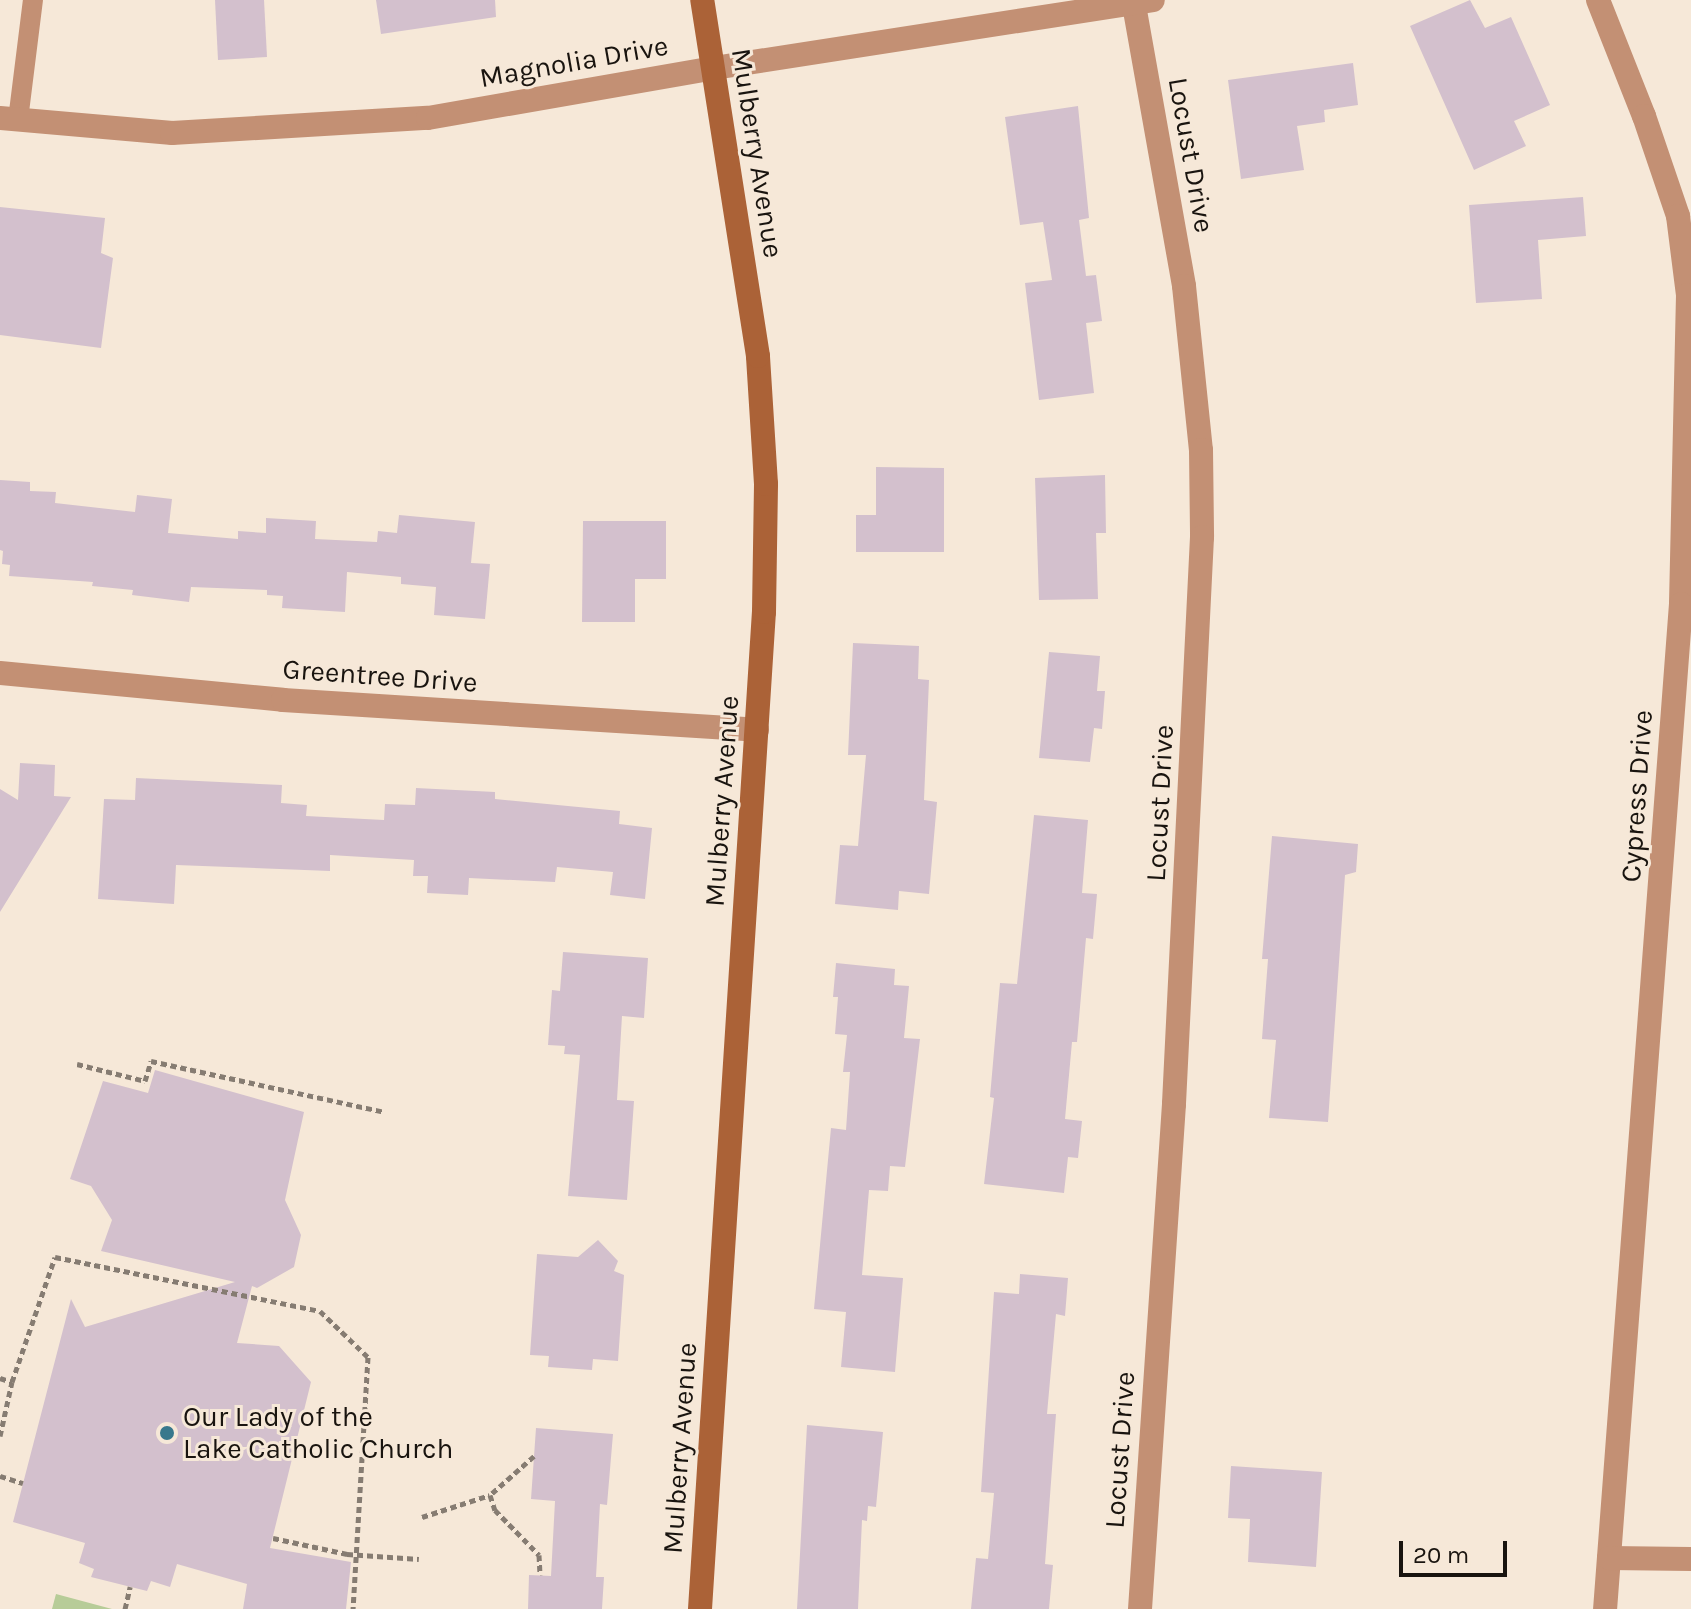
<!DOCTYPE html>
<style>
body{margin:0}
#map{position:relative;width:1691px;height:1609px;overflow:hidden;background:#f6e8d8;font-family:Karla,sans-serif}
div>[style]{position:absolute}
[style*='--x']{left:calc(var(--x)*1px);top:calc(var(--y)*1px);width:calc(var(--w)*1px);rotate:calc(var(--a)*1deg)}
.green>*{inset:0;background:#b7cc98}
.building>*{inset:0;background:#d3c0cd}
.path>*{height:5px;margin-top:-2.5px;transform-origin:0;background:repeating-linear-gradient(90deg,#867c72 0 6px,transparent 0 10px)}
.lane>*{height:20px;margin:-10px;padding:0 10px;transform-origin:10px;border-radius:10px;background:#c39074}
.street>*{height:24px;margin:-12px;padding:0 12px;transform-origin:12px;border-radius:12px;background:#c39074}
.secondary>*{height:24px;margin:-12px;padding:0 12px;transform-origin:12px;border-radius:12px;background:#ab6237}
.dots>*{width:22px;height:22px;translate:-50% -50%;box-sizing:border-box;border:4px solid #f6e8d8;border-radius:50%}
span{translate:-50% -50%;white-space:nowrap;text-align:center;line-height:1.15;-webkit-text-stroke:6px #f6e8d8;paint-order:stroke}
.street-label{font-size:28px;color:#19140f}
.poi-label{font-size:28px;color:#19140f}
.left{translate:0 -50%;text-align:left}
.scale{position:absolute;left:1399px;top:1541px;width:108px;height:36px;box-sizing:border-box;border:4px solid #19140f;border-top:0;padding-left:10px;font-size:24px;line-height:28px;white-space:nowrap;color:#19140f;-webkit-text-stroke:6px #f6e8d8;paint-order:stroke}
</style>
<div id="map">
<div class="green">
<i style="clip-path:polygon(56px 1594px,112px 1609px,52px 1609px)"></i>
</div>
<div class="building">
<i style="clip-path:polygon(215px 0,264px 0,267px 57px,218px 60px)"></i>
<i style="clip-path:polygon(376px 0,495px 0,496px 17px,381px 34px)"></i>
<i style="clip-path:polygon(1470px 0,1485px 28px,1511px 17px,1550px 105px,1514px 121px,1526px 146px,1474px 170px,1410px 26px)"></i>
<i style="clip-path:polygon(1353px 63px,1358px 105px,1324px 110px,1325px 122px,1297px 126px,1304px 170px,1241px 179px,1228px 80px)"></i>
<i style="clip-path:polygon(1078px 106px,1089px 218px,1079px 220px,1086px 276px,1096px 275px,1102px 321px,1086px 323px,1094px 393px,1039px 400px,1025px 283px,1052px 280px,1043px 222px,1020px 225px,1005px 117px)"></i>
<i style="clip-path:polygon(1583px 197px,1586px 236px,1538px 240px,1542px 299px,1476px 303px,1469px 205px)"></i>
<i style="clip-path:polygon(0 207px,105px 218px,101px 253px,113px 258px,101px 348px,0 335px)"></i>
<i style="clip-path:polygon(876px 467px,944px 468px,944px 552px,856px 552px,856px 515px,876px 515px)"></i>
<i style="clip-path:polygon(1105px 475px,1106px 533px,1096px 533px,1098px 599px,1039px 600px,1035px 478px)"></i>
<i style="clip-path:polygon(0 480px,30px 482px,30px 491px,56px 492px,55px 503px,135px 512px,137px 495px,172px 499px,168px 533px,238px 539px,238px 531px,266px 533px,266px 518px,316px 521px,315px 539px,377px 542px,378px 531px,397px 533px,399px 515px,475px 522px,471px 563px,490px 564px,485px 619px,434px 615px,436px 587px,401px 584px,401px 577px,347px 572px,345px 612px,282px 608px,283px 596px,267px 595px,267px 590px,191px 587px,189px 602px,132px 595px,133px 590px,92px 586px,93px 582px,9px 576px,10px 565px,2px 564px,3px 551px,0 550px)"></i>
<i style="clip-path:polygon(583px 521px,666px 521px,666px 579px,635px 579px,635px 622px,582px 622px)"></i>
<i style="clip-path:polygon(853px 643px,919px 646px,918px 679px,929px 680px,924px 800px,937px 802px,929px 894px,899px 891px,898px 910px,835px 904px,840px 845px,858px 846px,866px 755px,848px 755px)"></i>
<i style="clip-path:polygon(1049px 652px,1100px 656px,1097px 691px,1105px 691px,1102px 729px,1094px 728px,1090px 762px,1039px 758px)"></i>
<i style="clip-path:polygon(20px 763px,55px 765px,54px 796px,71px 797px,0 912px,0 789px,18px 800px)"></i>
<i style="clip-path:polygon(136px 778px,282px 785px,281px 803px,307px 805px,306px 816px,384px 820px,385px 804px,415px 805px,416px 788px,495px 792px,495px 799px,620px 811px,619px 824px,652px 828px,645px 899px,610px 895px,613px 872px,557px 867px,555px 882px,469px 878px,468px 895px,427px 893px,428px 876px,413px 876px,414px 860px,330px 855px,330px 871px,176px 865px,174px 904px,98px 899px,104px 799px,135px 800px)"></i>
<i style="clip-path:polygon(1034px 815px,1088px 820px,1082px 893px,1097px 894px,1093px 939px,1086px 938px,1077px 1042px,1072px 1042px,1065px 1119px,1082px 1121px,1078px 1158px,1068px 1157px,1064px 1193px,984px 1184px,994px 1098px,990px 1097px,1000px 983px,1017px 984px)"></i>
<i style="clip-path:polygon(1272px 836px,1358px 844px,1356px 872px,1345px 875px,1328px 1122px,1269px 1118px,1276px 1040px,1262px 1039px,1268px 959px,1262px 959px)"></i>
<i style="clip-path:polygon(563px 952px,648px 958px,644px 1018px,622px 1016px,617px 1100px,634px 1101px,627px 1200px,568px 1196px,580px 1055px,564px 1054px,565px 1046px,548px 1045px,552px 990px,560px 991px)"></i>
<i style="clip-path:polygon(836px 963px,895px 969px,894px 985px,909px 986px,904px 1038px,920px 1039px,905px 1167px,890px 1166px,888px 1191px,869px 1190px,862px 1275px,903px 1278px,895px 1372px,841px 1367px,846px 1312px,814px 1309px,831px 1128px,846px 1130px,850px 1072px,843px 1072px,847px 1035px,835px 1034px,838px 997px,833px 997px)"></i>
<i style="clip-path:polygon(155px 1070px,304px 1112px,285px 1200px,301px 1235px,294px 1267px,257px 1288px,252px 1286px,237px 1343px,279px 1346px,311px 1382px,270px 1548px,351px 1562px,346px 1609px,243px 1609px,247px 1584px,177px 1564px,170px 1587px,151px 1581px,147px 1591px,91px 1577px,94px 1569px,79px 1563px,85px 1543px,13px 1522px,71px 1299px,85px 1327px,235px 1282px,101px 1251px,112px 1220px,91px 1186px,70px 1179px,103px 1081px,148px 1093px)"></i>
<i style="clip-path:polygon(598px 1240px,618px 1261px,614px 1271px,624px 1275px,618px 1361px,593px 1359px,592px 1370px,548px 1367px,549px 1356px,530px 1355px,537px 1254px,578px 1257px)"></i>
<i style="clip-path:polygon(1020px 1274px,1068px 1278px,1065px 1316px,1056px 1314px,1047px 1414px,1056px 1414px,1045px 1564px,1053px 1565px,1049px 1609px,971px 1609px,976px 1558px,988px 1559px,994px 1493px,981px 1492px,994px 1292px,1019px 1294px)"></i>
<i style="clip-path:polygon(807px 1425px,883px 1432px,876px 1507px,868px 1506px,867px 1521px,862px 1520px,858px 1609px,797px 1609px)"></i>
<i style="clip-path:polygon(536px 1428px,613px 1434px,607px 1505px,600px 1504px,596px 1577px,604px 1577px,602px 1609px,528px 1609px,529px 1575px,551px 1576px,555px 1501px,531px 1499px)"></i>
<i style="clip-path:polygon(1231px 1466px,1322px 1472px,1316px 1567px,1248px 1562px,1250px 1519px,1228px 1518px)"></i>
</div>
<div class="path">
<i style="--x:77;--y:1064;--w:70;--a:14"></i>
<i style="--x:145;--y:1081;--w:21;--a:-73"></i>
<i style="--x:151;--y:1061;--w:239;--a:12.3"></i>
<i style="--x:0;--y:1378;--w:13;--a:18"></i>
<i style="--x:0;--y:1436;--w:55;--a:-77.5"></i>
<i style="--x:12;--y:1382;--w:132;--a:-71"></i>
<i style="--x:55;--y:1257;--w:270;--a:11.5"></i>
<i style="--x:320;--y:1311;--w:66;--a:43.8"></i>
<i style="--x:368;--y:1357;--w:252;--a:93.4"></i>
<i style="--x:534;--y:1456;--w:59;--a:138.4"></i>
<i style="--x:490;--y:1495;--w:16;--a:72"></i>
<i style="--x:495;--y:1510;--w:63;--a:45.6"></i>
<i style="--x:539;--y:1555;--w:20;--a:87"></i>
<i style="--x:0;--y:1476;--w:24;--a:17"></i>
<i style="--x:422;--y:1517;--w:71;--a:-17.9"></i>
<i style="--x:273;--y:1538;--w:76;--a:12.2"></i>
<i style="--x:347;--y:1554;--w:72;--a:4"></i>
<i style="--x:125;--y:1609;--w:23;--a:-77"></i>
</div>
<div class="lane">
<i style="--x:18;--y:120;--w:121;--a:-82.9"></i>
</div>
<div class="street">
<i style="--x:1598;--y:0;--w:125;--a:68.4"></i>
<i style="--x:1644;--y:116;--w:106;--a:71.2"></i>
<i style="--x:1678;--y:216;--w:80;--a:82.8"></i>
<i style="--x:1688;--y:295;--w:309;--a:91.3"></i>
<i style="--x:1681;--y:604;--w:1008;--a:94.32"></i>
<i style="--x:1134;--y:5;--w:285;--a:79.9"></i>
<i style="--x:1184;--y:286;--w:165;--a:84.1"></i>
<i style="--x:1201;--y:450;--w:87;--a:89.3"></i>
<i style="--x:1202;--y:537;--w:568;--a:92.83"></i>
<i style="--x:1174;--y:1104;--w:506;--a:93.85"></i>
<i style="--x:0;--y:118;--w:173;--a:5"></i>
<i style="--x:172;--y:133;--w:256;--a:-3.4"></i>
<i style="--x:428;--y:118;--w:290;--a:-9.9"></i>
<i style="--x:714;--y:68;--w:444;--a:-8.8"></i>
<i style="--x:0;--y:673;--w:284;--a:5.4"></i>
<i style="--x:283;--y:700;--w:475;--a:3.6"></i>
<i style="--x:1609;--y:1558;--w:82;--a:0.7"></i>
</div>
<div class="secondary">
<i style="--x:700;--y:1609;--w:999;--a:-86.33"></i>
<i style="--x:764;--y:612;--w:128;--a:-89.1"></i>
<i style="--x:766;--y:484;--w:128;--a:-93.6"></i>
<i style="--x:758;--y:356;--w:360;--a:-98.9"></i>
</div>
<div class="dots">
<i style="left:167px;top:1433px;background:#38788c"></i>
</div>
<div class="street-label">
<span style="left:574px;top:62px;rotate:-10deg">Magnolia Drive</span>
<span style="left:757px;top:153px;rotate:81deg">Mulberry Avenue</span>
<span style="left:1191px;top:155px;rotate:80deg">Locust Drive</span>
<span style="left:380px;top:676px;rotate:4deg">Greentree Drive</span>
<span style="left:1637px;top:796px;rotate:-86deg">Cypress Drive</span>
<span style="left:722px;top:801px;rotate:-86deg">Mulberry Avenue</span>
<span style="left:1160px;top:803px;rotate:-87deg">Locust Drive</span>
<span style="left:680px;top:1448px;rotate:-86deg">Mulberry Avenue</span>
<span style="left:1120px;top:1450px;rotate:-86deg">Locust Drive</span>
</div>
<div class="poi-label">
<span class="left" style="left:183px;top:1433px">Our Lady of the<br>Lake Catholic Church</span>
</div>
<div class="scale">20 m</div>
</div>
